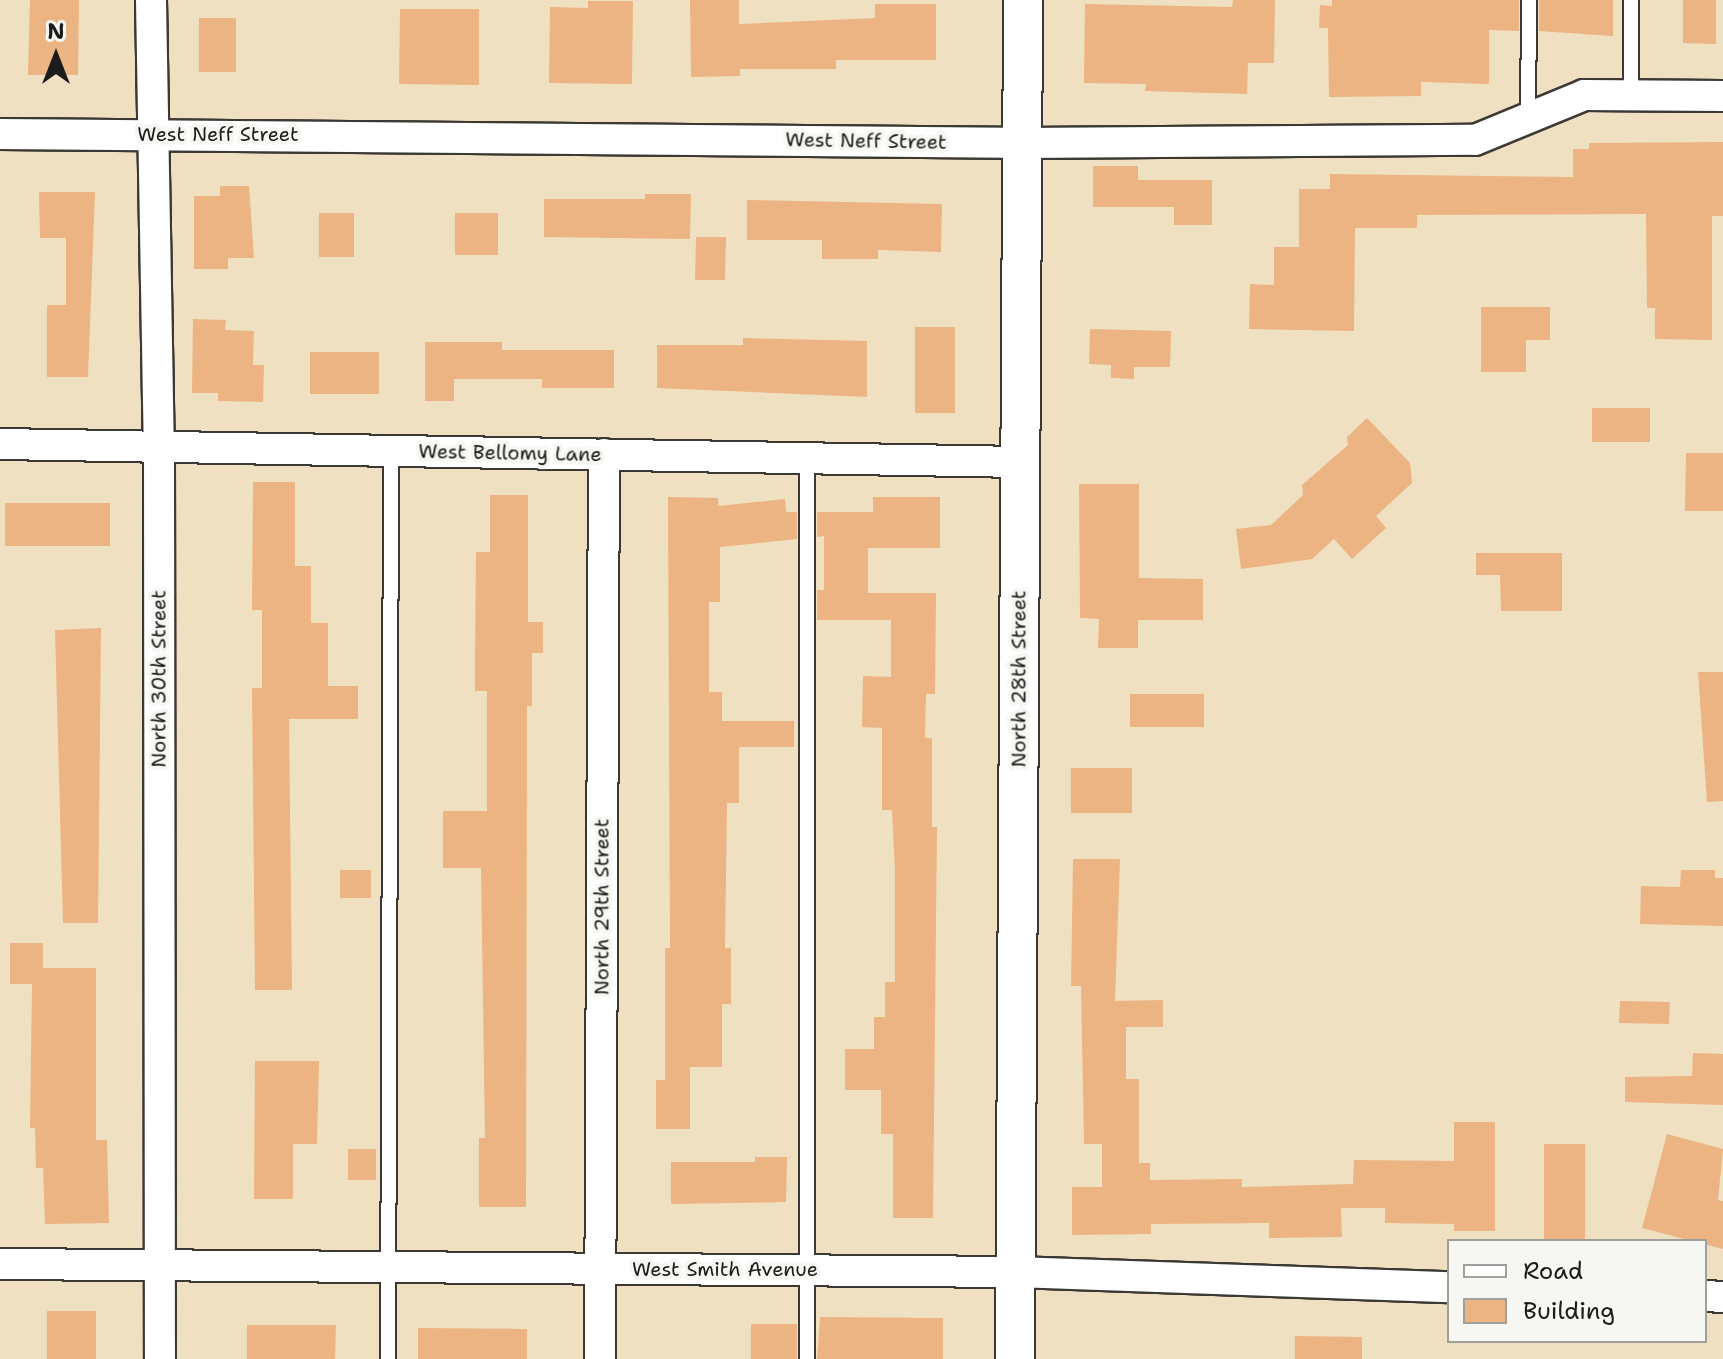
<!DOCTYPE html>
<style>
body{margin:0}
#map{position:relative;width:1723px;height:1359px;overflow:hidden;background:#efe0c1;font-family:"Shantell Sans",sans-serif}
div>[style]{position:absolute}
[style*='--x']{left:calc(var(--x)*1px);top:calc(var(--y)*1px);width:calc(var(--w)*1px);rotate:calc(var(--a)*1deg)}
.building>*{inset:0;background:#ecb383}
.roads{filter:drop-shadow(2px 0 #3c3935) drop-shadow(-2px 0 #3c3935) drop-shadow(0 2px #3c3935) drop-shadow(0 -2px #3c3935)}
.service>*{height:14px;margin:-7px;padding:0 7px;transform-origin:7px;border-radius:7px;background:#fff}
.minor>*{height:30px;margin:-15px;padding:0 15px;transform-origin:15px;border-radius:15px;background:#fff}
.tertiary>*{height:38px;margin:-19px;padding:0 19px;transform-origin:19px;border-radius:19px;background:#fff}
span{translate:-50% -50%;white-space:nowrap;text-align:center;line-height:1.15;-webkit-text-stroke:8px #f6f6f2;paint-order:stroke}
.street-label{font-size:20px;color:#1c1c1c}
.legend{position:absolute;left:1447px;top:1239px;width:260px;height:104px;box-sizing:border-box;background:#f6f6f2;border:2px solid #9f9f9c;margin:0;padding:10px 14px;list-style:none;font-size:24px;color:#1c1c1c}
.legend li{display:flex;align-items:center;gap:16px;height:40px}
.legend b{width:40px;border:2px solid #9f9f9c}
.north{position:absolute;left:16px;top:16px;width:80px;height:80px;-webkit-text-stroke:6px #f6f6f2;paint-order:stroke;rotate:0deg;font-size:22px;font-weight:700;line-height:32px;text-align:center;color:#1c1c1c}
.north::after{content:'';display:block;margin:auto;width:28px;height:36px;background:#1c1c1c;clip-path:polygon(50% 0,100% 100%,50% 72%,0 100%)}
</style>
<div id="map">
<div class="building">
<i style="clip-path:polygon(30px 0,79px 0,78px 75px,28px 75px)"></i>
<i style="clip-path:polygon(690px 0,739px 0,739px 24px,875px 18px,875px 4px,936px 4px,936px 60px,836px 60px,836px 69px,740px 69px,740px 76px,691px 77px)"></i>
<i style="clip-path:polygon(1233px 0,1275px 0,1274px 63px,1248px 63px,1247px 94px,1145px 91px,1146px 84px,1084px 83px,1085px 4px,1232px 7px)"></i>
<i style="clip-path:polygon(1332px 0,1519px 0,1519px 31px,1489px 30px,1489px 84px,1421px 82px,1421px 96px,1329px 97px,1328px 28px,1319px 28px,1320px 5px,1332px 6px)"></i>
<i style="clip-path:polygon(1539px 0,1613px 0,1613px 36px,1539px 31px)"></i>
<i style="clip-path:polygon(1683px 0,1716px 0,1716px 44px,1683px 43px)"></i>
<i style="clip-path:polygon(588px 1px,633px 1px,632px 84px,549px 83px,550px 7px,588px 8px)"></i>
<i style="clip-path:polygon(400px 9px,479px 9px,479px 85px,399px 84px)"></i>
<i style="clip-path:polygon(199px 18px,236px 18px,236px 72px,199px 72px)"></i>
<i style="clip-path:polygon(1723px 142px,1723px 216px,1712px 216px,1712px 340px,1655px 339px,1655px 308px,1647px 308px,1646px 214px,1417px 215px,1417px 228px,1355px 228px,1354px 331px,1249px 329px,1250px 284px,1274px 285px,1274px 247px,1299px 247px,1299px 189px,1330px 189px,1330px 174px,1573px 177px,1573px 149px,1589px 149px,1589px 143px)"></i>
<i style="clip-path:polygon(1093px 166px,1138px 166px,1138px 180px,1212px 180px,1212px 225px,1174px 225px,1174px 207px,1093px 207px)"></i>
<i style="clip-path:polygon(220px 186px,249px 186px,254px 258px,228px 258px,228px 269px,194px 269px,194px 196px,220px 196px)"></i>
<i style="clip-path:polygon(39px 192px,95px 192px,88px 377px,47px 377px,47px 305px,66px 305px,66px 238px,40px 238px)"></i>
<i style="clip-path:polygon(645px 194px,691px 194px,690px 239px,544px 237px,544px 199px,645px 199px)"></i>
<i style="clip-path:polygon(747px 200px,942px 204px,941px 252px,878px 250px,878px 259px,822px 259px,822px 240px,747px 240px)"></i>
<i style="clip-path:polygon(319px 213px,354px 213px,354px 257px,319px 257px)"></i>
<i style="clip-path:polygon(455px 213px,498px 213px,498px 255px,455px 255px)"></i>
<i style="clip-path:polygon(696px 237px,726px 237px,725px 280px,695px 280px)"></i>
<i style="clip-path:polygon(1481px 307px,1550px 307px,1550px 340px,1526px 340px,1526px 372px,1481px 372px)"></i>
<i style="clip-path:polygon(193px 319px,226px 320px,225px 330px,254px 331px,253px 365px,264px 365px,263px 402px,218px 401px,218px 393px,192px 393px)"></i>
<i style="clip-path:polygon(915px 327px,955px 327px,955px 413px,915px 413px)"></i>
<i style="clip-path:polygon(1090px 329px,1171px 331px,1170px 367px,1134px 367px,1134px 379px,1111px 378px,1111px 365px,1089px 364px)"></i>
<i style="clip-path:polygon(743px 338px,867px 341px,867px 397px,657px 388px,657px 345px,743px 345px)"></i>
<i style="clip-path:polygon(425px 342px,502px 342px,502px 350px,614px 350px,614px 388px,542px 388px,542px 379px,454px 379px,454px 401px,425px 401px)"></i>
<i style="clip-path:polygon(310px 352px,379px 352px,379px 394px,310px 394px)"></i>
<i style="clip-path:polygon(1592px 408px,1650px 408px,1650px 442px,1592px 442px)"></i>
<i style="clip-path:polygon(1367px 418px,1410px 463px,1412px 483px,1376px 516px,1386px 528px,1352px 559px,1334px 539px,1312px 559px,1241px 569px,1236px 529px,1271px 525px,1303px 495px,1302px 485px,1348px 445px,1347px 437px)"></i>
<i style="clip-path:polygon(1686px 453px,1723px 453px,1723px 511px,1685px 511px)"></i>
<i style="clip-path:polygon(253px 482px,295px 482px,295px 566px,311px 566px,311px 623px,328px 623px,328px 686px,358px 686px,358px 719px,289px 719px,292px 990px,255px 990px,252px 688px,262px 688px,262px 610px,252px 610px)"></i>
<i style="clip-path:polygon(1079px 484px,1139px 484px,1139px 578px,1203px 579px,1203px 620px,1138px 620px,1138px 648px,1098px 648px,1099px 619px,1080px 618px)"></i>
<i style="clip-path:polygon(490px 495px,528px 495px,528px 622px,543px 622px,543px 653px,532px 653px,532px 706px,527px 706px,526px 1207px,479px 1207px,479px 1138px,485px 1138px,481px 868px,443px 868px,443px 811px,487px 811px,487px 691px,475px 691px,475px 655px,476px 552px,490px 552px)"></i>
<i style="clip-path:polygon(668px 497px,718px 498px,718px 506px,785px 499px,786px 512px,797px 512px,797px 539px,720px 547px,720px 602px,709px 602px,709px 692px,722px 692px,722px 721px,794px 721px,794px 747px,739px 747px,739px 803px,727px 803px,725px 948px,731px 948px,731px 1004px,722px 1004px,722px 1067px,690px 1067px,690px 1129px,656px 1129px,656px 1080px,665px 1080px,665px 948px,670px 948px)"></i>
<i style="clip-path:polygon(873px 497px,940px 497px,940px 548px,868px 548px,868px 593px,936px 593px,935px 694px,926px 694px,925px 738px,932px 738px,932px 827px,937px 827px,933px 1218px,893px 1218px,893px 1134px,881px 1134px,881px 1090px,845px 1090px,845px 1049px,874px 1049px,874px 1017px,885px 1017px,885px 982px,895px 982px,895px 871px,892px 810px,882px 810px,882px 728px,862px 727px,863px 676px,891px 677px,891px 620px,817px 620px,817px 590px,824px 590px,824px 536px,817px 537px,817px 512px,873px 512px)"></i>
<i style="clip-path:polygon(5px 503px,110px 503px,110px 546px,5px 546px)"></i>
<i style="clip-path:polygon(1476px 553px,1562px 553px,1562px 611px,1501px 611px,1500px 575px,1476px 575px)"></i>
<i style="clip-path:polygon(101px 628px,98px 923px,63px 923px,55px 630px)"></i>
<i style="clip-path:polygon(1698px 672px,1723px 672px,1723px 801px,1707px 802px)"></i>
<i style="clip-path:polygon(1130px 694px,1204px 694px,1204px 727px,1130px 727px)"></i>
<i style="clip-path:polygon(1071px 768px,1132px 768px,1132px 813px,1071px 813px)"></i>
<i style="clip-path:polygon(1073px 859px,1120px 859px,1115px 1001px,1163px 1000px,1163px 1027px,1126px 1027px,1126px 1079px,1139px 1079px,1139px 1163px,1150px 1163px,1150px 1180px,1242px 1179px,1242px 1187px,1353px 1184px,1354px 1160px,1454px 1161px,1454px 1122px,1495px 1122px,1495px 1231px,1454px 1231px,1454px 1224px,1385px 1223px,1385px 1208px,1341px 1208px,1342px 1237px,1269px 1238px,1269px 1223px,1151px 1224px,1151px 1234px,1072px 1235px,1072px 1187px,1102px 1187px,1102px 1144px,1084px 1144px,1081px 986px,1071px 986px)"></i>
<i style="clip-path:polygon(340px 870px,371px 870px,371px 898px,340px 898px)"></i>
<i style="clip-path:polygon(1681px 870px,1715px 870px,1715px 878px,1723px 878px,1723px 926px,1640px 924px,1641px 886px,1680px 887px)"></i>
<i style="clip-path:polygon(10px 943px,43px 943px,43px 968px,96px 968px,96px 1140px,107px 1140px,109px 1223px,45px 1224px,43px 1168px,36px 1168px,35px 1128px,30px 1128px,32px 984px,10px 984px)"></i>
<i style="clip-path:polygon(1620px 1001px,1670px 1002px,1669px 1024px,1619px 1023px)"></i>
<i style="clip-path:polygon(1693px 1053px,1723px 1054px,1723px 1105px,1625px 1102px,1625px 1077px,1692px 1076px)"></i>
<i style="clip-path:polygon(255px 1061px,319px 1061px,317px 1144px,293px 1144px,293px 1199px,254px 1199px)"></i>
<i style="clip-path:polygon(1667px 1134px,1723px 1149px,1718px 1200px,1723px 1201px,1723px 1249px,1642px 1228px)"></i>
<i style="clip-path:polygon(1544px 1144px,1585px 1144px,1585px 1241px,1544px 1241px)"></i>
<i style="clip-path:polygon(348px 1149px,376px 1149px,376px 1180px,348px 1180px)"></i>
<i style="clip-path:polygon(755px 1157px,787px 1157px,786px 1202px,671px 1204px,671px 1162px,755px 1162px)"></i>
<i style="clip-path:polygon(47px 1311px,96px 1311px,96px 1359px,47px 1359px)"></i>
<i style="clip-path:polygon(820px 1317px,943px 1318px,943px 1359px,817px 1359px)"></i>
<i style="clip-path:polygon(751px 1324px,797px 1324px,797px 1359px,751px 1359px)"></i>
<i style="clip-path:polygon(247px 1325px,336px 1325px,335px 1359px,247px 1359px)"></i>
<i style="clip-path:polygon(418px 1328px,527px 1329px,527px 1359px,418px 1359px)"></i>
<i style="clip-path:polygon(1295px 1336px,1362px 1337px,1362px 1359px,1295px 1359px)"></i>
</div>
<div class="roads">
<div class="service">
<i style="--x:1631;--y:96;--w:96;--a:-90"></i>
<i style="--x:1528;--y:119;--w:119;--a:-89.5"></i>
<i style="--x:807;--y:458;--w:901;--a:90"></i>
<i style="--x:388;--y:1359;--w:909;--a:-89.81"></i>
</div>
<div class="minor">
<i style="--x:151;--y:0;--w:447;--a:89"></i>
<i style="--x:159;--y:447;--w:912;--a:89.94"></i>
<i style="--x:0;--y:134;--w:1022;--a:0.5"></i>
<i style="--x:1022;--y:143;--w:453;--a:-0.4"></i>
<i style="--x:1475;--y:140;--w:118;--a:-22.4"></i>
<i style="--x:1584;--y:95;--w:139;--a:0.4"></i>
<i style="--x:0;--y:444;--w:1020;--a:1.01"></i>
<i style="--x:0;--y:1264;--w:1016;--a:0.45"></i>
<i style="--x:1016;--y:1272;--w:433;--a:2"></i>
<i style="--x:1705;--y:1296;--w:18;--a:3"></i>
<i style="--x:600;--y:1359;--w:905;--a:-89.75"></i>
</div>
<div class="tertiary">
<i style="--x:1015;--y:1359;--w:1359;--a:-89.66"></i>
</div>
</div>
<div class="street-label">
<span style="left:218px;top:134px">West Neff Street</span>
<span style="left:866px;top:141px;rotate:1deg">West Neff Street</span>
<span style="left:510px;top:453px;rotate:1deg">West Bellomy Lane</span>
<span style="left:159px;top:679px;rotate:-90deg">North 30th Street</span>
<span style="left:1019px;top:679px;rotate:-90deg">North 28th Street</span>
<span style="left:602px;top:907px;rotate:-90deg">North 29th Street</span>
<span style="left:725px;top:1269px">West Smith Avenue</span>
</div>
<ul class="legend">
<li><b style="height:10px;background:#fff"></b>Road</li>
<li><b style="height:22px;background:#ecb383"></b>Building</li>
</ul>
<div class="north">N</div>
</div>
